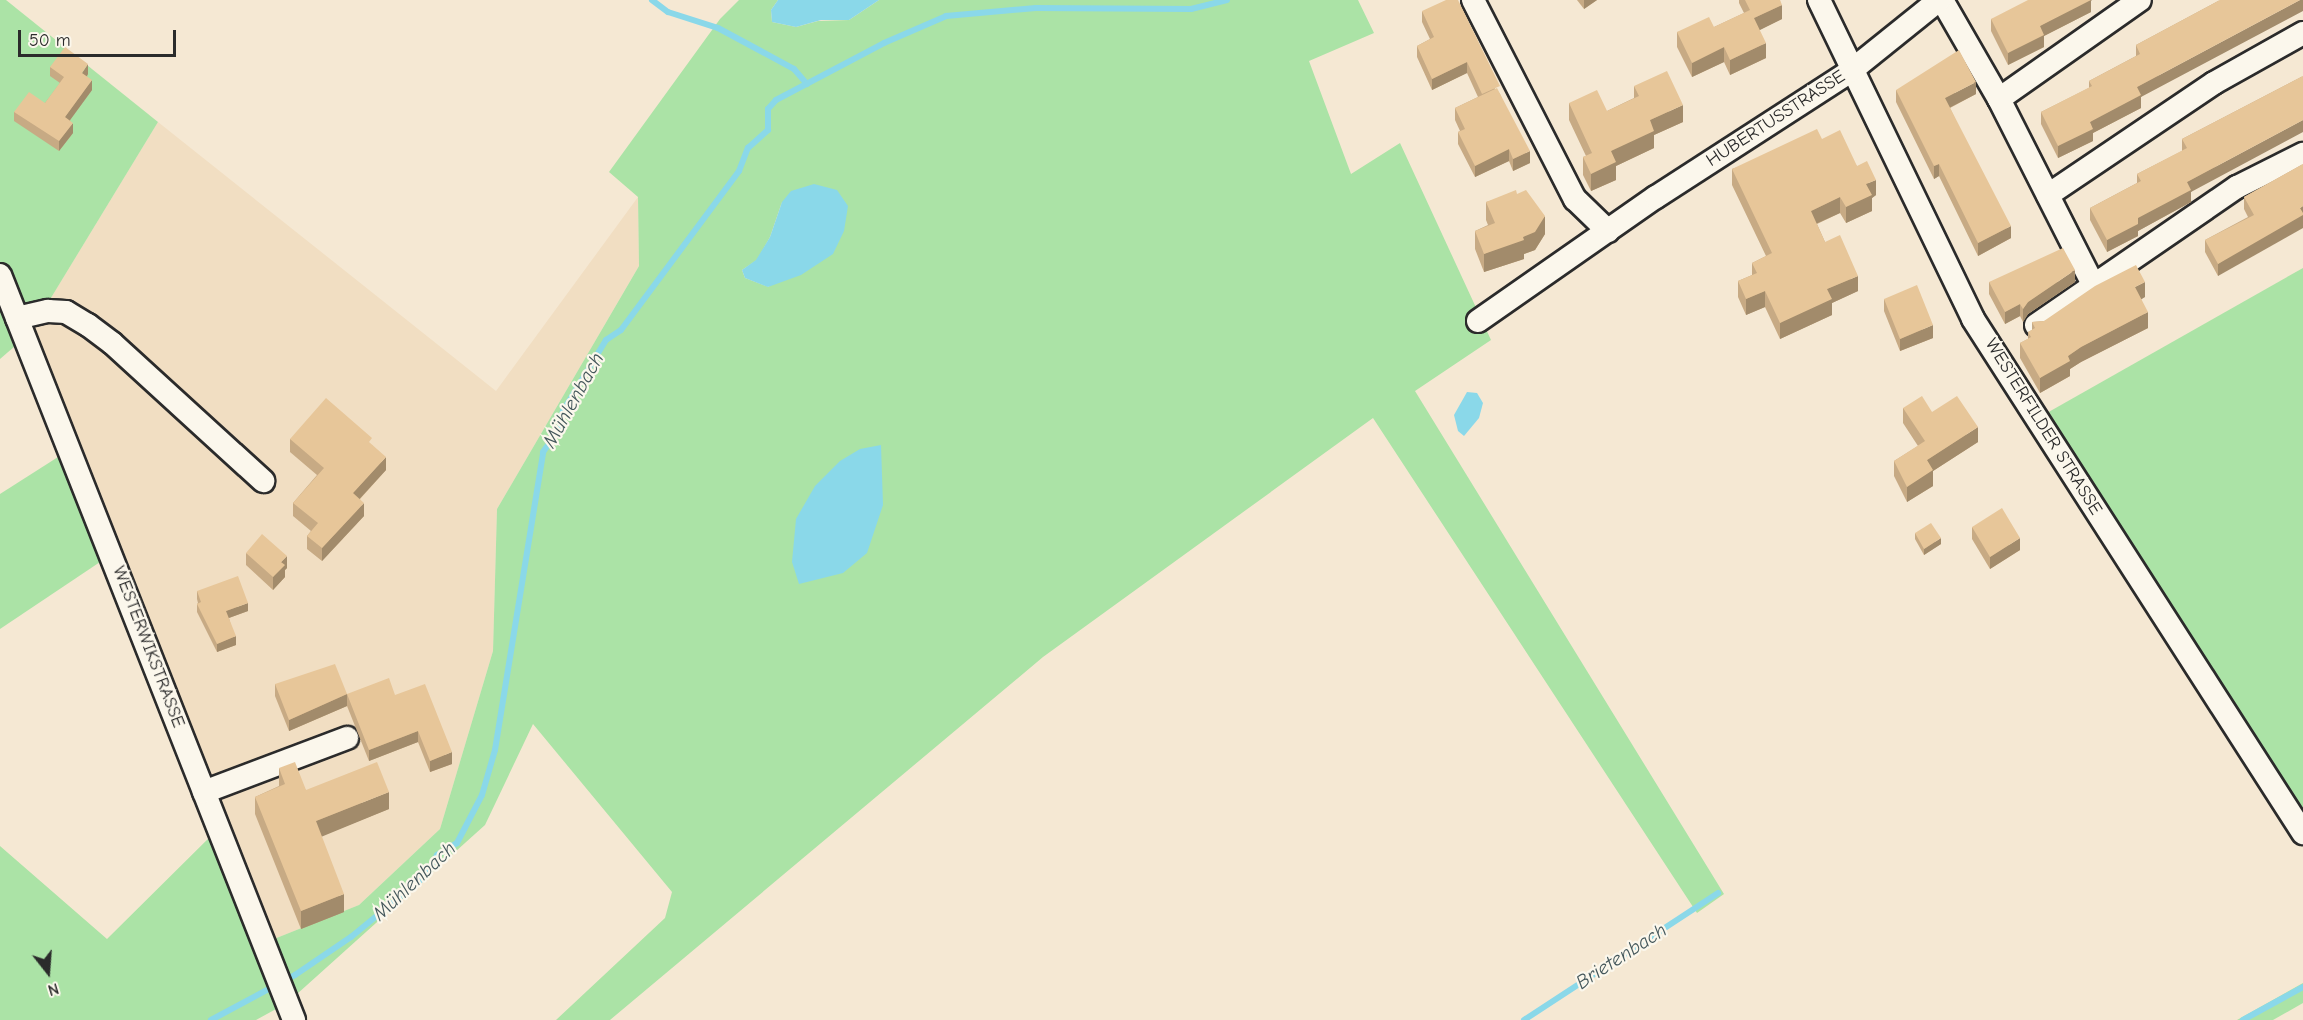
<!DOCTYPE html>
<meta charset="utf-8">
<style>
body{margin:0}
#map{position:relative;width:2303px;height:1020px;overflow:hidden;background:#f5e8d3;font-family:"Comic Neue",sans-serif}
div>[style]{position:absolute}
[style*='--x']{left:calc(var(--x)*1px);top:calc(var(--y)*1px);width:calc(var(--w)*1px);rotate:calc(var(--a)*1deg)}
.built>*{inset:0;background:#f1dec2}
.green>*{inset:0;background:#abe3a6}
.water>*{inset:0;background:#8ad8e9}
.stream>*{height:6px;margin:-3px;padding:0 3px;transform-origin:3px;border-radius:3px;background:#8ad8e9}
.roads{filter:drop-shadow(2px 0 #2b2b2b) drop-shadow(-2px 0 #2b2b2b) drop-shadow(0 2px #2b2b2b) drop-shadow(0 -2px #2b2b2b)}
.minor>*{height:22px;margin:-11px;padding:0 11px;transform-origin:11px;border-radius:11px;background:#fbf7ec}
.wall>*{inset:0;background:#c7aa84}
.shaded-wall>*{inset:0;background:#a28b6b}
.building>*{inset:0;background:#e7c699}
span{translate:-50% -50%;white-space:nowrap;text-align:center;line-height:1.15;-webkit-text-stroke:4.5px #fbf7ec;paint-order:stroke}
.street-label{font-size:18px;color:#2b2b2b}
.water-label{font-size:20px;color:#43565a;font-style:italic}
.north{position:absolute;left:18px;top:942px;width:60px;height:60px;-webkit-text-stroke:4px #fbf7ec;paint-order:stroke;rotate:163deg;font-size:16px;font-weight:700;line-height:24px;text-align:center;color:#2b2b2b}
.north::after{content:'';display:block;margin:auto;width:21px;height:27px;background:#2b2b2b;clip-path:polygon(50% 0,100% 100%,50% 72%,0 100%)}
.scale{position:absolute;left:18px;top:30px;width:158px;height:27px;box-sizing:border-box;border:3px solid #2b2b2b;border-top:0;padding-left:8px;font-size:18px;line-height:21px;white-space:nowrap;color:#2b2b2b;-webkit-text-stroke:4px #fbf7ec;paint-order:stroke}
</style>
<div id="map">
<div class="built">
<i style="clip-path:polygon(158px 122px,496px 391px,638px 197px,639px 266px,497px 509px,493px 651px,440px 829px,359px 905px,264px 943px,29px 334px)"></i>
</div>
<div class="green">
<i style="clip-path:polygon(0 0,6px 0,158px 122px,29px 334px,0 359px)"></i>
<i style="clip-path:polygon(evenodd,739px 0,778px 0,771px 10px,772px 22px,796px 27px,818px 21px,849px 20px,879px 0,1358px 0,1374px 33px,1309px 61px,1351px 174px,1400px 143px,1491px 340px,1415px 391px,1724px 894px,1697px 913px,1373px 418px,1043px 657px,610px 1020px,556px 1020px,665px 918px,672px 892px,533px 724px,485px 825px,287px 1003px,256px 1020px,0 1020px,0 846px,107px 939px,219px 828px,264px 943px,359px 905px,440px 829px,493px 651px,497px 509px,639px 266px,638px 197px,609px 172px,720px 19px,739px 0,782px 202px,769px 287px,745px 278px,742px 270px,757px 260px,770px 237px,782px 202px)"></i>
<i style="clip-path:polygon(2303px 268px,2303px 833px,2038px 418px)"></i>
<i style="clip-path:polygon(69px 450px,112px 554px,0 629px,0 494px)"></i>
<i style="clip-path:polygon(2303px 983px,2303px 1003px,2273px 1020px,2237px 1020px)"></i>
</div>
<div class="water">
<i style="clip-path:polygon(778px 0,879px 0,849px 20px,821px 20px,796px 27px,772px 22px,771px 10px)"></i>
<i style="clip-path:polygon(814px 184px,837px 190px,848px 206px,844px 231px,833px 254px,801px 275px,768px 287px,745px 278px,742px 270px,756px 260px,770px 237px,782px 202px,791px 191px)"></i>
<i style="clip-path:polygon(1467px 392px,1477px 393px,1483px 403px,1479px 418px,1464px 436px,1458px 431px,1454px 415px)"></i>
<i style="clip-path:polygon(881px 445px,883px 505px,867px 553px,843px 573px,799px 584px,792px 562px,796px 519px,815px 486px,840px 461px,860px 449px)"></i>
</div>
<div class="stream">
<i style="--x:652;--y:0;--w:20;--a:37"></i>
<i style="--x:668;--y:12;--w:52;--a:17.7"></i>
<i style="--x:718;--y:28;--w:86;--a:28.3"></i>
<i style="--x:794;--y:69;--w:20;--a:49"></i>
<i style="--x:211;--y:1020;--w:95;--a:-28.2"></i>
<i style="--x:295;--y:975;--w:68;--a:-34.2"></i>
<i style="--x:351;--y:937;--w:94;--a:-39.4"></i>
<i style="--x:424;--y:877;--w:26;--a:-59"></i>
<i style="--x:437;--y:855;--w:23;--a:-31"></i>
<i style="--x:457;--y:843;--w:54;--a:-62.5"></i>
<i style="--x:482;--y:795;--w:47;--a:-73.9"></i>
<i style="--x:495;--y:750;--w:302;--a:-80.8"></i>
<i style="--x:543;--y:452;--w:29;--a:-54"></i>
<i style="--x:560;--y:429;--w:18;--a:-81"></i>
<i style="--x:563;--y:411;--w:83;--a:-58.8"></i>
<i style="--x:606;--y:340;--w:18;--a:-34"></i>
<i style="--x:621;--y:330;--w:198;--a:-53.4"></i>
<i style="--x:739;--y:171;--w:25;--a:-69"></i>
<i style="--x:748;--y:148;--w:27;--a:-42"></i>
<i style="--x:768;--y:130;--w:21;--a:-90"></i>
<i style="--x:768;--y:109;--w:12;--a:-48"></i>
<i style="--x:776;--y:100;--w:122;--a:-27.8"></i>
<i style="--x:884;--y:43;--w:68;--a:-23.5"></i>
<i style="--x:946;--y:16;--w:90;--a:-5.1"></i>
<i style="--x:1036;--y:8;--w:155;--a:0.4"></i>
<i style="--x:1191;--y:9;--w:37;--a:-14"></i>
<i style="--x:1524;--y:1020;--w:232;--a:-33.2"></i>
<i style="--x:2243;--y:1020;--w:68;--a:-28.8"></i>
</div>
<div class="roads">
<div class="minor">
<i style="--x:1473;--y:0;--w:224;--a:62.9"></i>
<i style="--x:1575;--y:199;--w:46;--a:44.1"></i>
<i style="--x:1819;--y:0;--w:354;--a:64.2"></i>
<i style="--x:1973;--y:319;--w:611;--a:57.3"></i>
<i style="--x:1942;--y:0;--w:114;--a:60.1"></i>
<i style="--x:1999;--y:99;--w:208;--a:63.1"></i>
<i style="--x:1999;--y:99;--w:172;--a:-35.1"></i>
<i style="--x:2048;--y:195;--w:200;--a:-34"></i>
<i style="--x:2214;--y:83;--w:102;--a:-29.3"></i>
<i style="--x:0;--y:275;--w:801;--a:68.46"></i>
<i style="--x:17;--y:318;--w:32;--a:-13"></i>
<i style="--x:48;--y:311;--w:18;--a:3"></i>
<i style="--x:66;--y:312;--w:26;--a:31"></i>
<i style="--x:88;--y:325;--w:30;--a:37"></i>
<i style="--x:112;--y:343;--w:205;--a:42.4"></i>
<i style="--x:1478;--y:321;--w:217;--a:-34.9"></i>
<i style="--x:1656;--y:197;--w:234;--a:-32.9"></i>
<i style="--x:1852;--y:70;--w:112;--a:-38.8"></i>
<i style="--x:2036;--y:325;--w:244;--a:-34.5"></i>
<i style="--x:2237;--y:187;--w:74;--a:-26.6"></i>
<i style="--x:204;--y:792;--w:153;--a:-20.7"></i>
</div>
</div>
<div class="wall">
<i style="clip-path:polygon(1577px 0,1597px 0,1584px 9px)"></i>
<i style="clip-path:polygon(1739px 0,1780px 0,1782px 19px,1759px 30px,1766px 58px,1730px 75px,1724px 62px,1692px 77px,1677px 47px,1677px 32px,1714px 27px,1744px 13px,1739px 3px)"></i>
<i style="clip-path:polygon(2220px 0,2141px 97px,2141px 108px,2093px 133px,2093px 141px,2058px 158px,2041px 124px,2041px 112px,2089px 88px,2089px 81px,2136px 56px,2136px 45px)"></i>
<i style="clip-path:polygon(2091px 1px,2091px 12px,2044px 36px,2044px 47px,2008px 65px,1991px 31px,1991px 19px)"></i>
<i style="clip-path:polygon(1422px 11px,1500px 94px,1530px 163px,1513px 171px,1509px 161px,1475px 177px,1458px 144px,1458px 132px,1460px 131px,1455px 120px,1455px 108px,1478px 97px,1467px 73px,1432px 90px,1417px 57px,1417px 46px,1430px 39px,1422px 22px)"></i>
<i style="clip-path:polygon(50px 67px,88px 74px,87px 77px,92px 90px,70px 120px,73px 133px,59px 151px,14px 121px,14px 112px,45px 103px,60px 83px,50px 76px)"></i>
<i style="clip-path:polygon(2303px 76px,2191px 192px,2191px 202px,2138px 231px,2138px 236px,2107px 252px,2090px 220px,2090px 208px,2137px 183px,2137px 174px,2182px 151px,2182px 139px)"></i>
<i style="clip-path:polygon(1634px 86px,1683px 122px,1654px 135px,1654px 148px,1616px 166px,1616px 180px,1591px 191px,1583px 175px,1583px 157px,1586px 156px,1569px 120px,1569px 103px,1607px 111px,1634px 98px)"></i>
<i style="clip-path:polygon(1896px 90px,1976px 94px,1950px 108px,2011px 238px,1978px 256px,1939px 176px,1934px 179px,1896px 102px)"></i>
<i style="clip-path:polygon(1822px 139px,1857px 166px,1876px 195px,1872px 198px,1872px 211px,1846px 223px,1840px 213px,1817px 224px,1825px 242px,1858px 291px,1832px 303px,1832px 315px,1780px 339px,1765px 307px,1746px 315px,1738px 297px,1738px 281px,1752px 275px,1752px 263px,1766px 256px,1732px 185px,1732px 169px)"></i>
<i style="clip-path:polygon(2303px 164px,2218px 276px,2205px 252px,2205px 240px,2248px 217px,2244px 209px,2244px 197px)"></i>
<i style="clip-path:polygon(1517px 194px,1545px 234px,1535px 250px,1524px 254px,1524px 259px,1484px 272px,1475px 249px,1475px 231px,1488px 225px,1486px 220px,1486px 202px)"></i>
<i style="clip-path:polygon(1989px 282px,2075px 282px,2028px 314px,2023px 322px,2020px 316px,2005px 324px,1989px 294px)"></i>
<i style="clip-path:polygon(2145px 297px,2141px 299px,2148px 328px,2081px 362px,2070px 369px,2070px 376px,2040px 393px,2020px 358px,2020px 343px,2028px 339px,2028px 332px,2032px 330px,2032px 322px,2044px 321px)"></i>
<i style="clip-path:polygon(1884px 299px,1933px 338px,1900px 351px,1884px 311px)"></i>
<i style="clip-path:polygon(1903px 408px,1932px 412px,1978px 442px,1933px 471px,1933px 486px,1907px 502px,1894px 476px,1894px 461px,1918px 446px,1903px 423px)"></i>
<i style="clip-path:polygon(290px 439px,372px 445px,386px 470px,360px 499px,364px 516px,322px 561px,307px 549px,307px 536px,311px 531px,293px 516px,293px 503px,317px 475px,290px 452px)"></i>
<i style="clip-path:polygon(1972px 527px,2020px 550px,1990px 569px,1972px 539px)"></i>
<i style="clip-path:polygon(1915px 533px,1941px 544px,1924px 555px,1915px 539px)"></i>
<i style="clip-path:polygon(246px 553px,287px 568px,285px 570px,285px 577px,273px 590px,246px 565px)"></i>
<i style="clip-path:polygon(197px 591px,248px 611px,229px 618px,236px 645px,217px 652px,197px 612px,197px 604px,198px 603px,197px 599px)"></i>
<i style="clip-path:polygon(275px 684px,347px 694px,395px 695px,452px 764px,430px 772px,418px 742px,369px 761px,347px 706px,289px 731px,275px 696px)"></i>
<i style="clip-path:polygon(279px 768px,306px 790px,389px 809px,321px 836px,344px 912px,301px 929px,255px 814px,255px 797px,279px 786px)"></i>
</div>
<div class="shaded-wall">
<i style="clip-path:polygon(1584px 0,1597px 0,1584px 9px)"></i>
<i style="clip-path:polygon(2086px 0,2092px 0,2091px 1px,2091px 12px,2044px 36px,2044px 47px,2008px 65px,2008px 53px,2040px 26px)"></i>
<i style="clip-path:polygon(2300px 0,2303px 0,2303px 11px,2141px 97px,2141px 108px,2093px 133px,2093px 141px,2058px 158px,2058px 146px,2137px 87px)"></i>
<i style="clip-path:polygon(1782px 5px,1782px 19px,1754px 33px,1754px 18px)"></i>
<i style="clip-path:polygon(1766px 43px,1766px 58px,1730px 75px,1730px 60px)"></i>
<i style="clip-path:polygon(1724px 47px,1724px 62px,1692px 77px,1692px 63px)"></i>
<i style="clip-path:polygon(1467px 62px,1467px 73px,1432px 90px,1432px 79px)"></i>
<i style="clip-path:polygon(88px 64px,88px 74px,82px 83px,82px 73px)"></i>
<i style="clip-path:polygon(92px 80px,92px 90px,65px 127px,65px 117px)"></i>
<i style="clip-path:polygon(1976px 82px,1976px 94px,1945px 110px,1945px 98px)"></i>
<i style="clip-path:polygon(1683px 105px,1683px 122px,1654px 135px,1654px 148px,1616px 166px,1616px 180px,1591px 191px,1591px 174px,1611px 151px,1650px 120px)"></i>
<i style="clip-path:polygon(2303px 120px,2303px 132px,2191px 192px,2191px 202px,2138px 231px,2138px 236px,2107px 252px,2107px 240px,2187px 182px)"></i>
<i style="clip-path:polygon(73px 123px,73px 133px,59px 151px,59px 141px)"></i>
<i style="clip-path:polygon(1509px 149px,1509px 161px,1475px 177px,1475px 166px)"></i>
<i style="clip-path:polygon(1530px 151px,1530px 163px,1513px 171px,1513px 159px)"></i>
<i style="clip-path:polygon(1939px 164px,1939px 176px,1934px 179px,1934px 166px)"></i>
<i style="clip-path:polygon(1876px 180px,1876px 195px,1872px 198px,1872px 211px,1846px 223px,1846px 207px,1866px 184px)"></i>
<i style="clip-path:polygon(1840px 197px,1840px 213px,1811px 226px,1811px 211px)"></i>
<i style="clip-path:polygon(2303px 206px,2303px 228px,2218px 276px,2218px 264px)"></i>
<i style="clip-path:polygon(1545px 216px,1545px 234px,1535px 250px,1524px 254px,1524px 259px,1484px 272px,1484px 254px,1523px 237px)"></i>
<i style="clip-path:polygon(2011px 226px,2011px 238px,1978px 256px,1978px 243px)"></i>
<i style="clip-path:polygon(2075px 270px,2075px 282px,2028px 314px,2023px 322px,2023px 309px,2028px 302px)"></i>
<i style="clip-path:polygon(1858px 276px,1858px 291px,1832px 303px,1832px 315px,1780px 339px,1780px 323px,1827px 289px)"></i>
<i style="clip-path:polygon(2145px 282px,2145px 297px,2135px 303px,2135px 287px)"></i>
<i style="clip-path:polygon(1765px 291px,1765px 307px,1746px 315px,1746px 299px)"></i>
<i style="clip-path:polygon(2020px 304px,2020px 316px,2005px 324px,2005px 312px)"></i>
<i style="clip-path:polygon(2148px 312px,2148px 328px,2081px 362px,2070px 369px,2070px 376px,2040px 393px,2040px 378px,2068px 356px,2081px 347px)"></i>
<i style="clip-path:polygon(1933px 325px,1933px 338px,1900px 351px,1900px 339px)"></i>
<i style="clip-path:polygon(1978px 427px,1978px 442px,1933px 471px,1933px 486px,1907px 502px,1907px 487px,1927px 460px)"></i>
<i style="clip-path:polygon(386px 457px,386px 470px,353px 506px,353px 493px)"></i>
<i style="clip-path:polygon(364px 503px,364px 516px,322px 561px,322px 548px)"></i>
<i style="clip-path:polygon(1941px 538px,1941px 544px,1924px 555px,1924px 549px)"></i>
<i style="clip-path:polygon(2020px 538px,2020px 550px,1990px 569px,1990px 557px)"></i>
<i style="clip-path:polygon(287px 556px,287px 568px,285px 570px,285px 577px,273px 590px,273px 577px,281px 562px)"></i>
<i style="clip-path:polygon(248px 603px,248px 611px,226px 619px,226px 611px)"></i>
<i style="clip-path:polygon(236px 636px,236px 645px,217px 652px,217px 644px)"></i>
<i style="clip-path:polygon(347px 694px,347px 706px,289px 731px,289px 720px)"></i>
<i style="clip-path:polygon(418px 731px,418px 742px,369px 761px,369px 750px)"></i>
<i style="clip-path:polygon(452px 752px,452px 764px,430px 772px,430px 761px)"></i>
<i style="clip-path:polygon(389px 792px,389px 809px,316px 839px,316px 821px)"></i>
<i style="clip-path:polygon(344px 894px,344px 912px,301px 929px,301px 911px)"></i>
</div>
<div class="building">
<i style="clip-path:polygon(1446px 0,1458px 0,1500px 86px,1482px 94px,1467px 62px,1432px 79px,1417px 46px,1434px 37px,1422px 11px)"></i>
<i style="clip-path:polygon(1745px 0,1780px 0,1782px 5px,1754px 18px,1766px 43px,1730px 60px,1724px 47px,1692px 63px,1677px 32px,1709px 17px,1714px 27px,1750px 10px)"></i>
<i style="clip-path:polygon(2028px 0,2091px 0,2040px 26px,2044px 35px,2008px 53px,1991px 19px)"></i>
<i style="clip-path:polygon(2220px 0,2300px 0,2137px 87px,2141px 95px,2090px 122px,2093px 129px,2058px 146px,2041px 112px,2092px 86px,2089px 81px,2140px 54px,2136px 45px)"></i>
<i style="clip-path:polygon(65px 47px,88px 64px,82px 73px,92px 80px,65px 117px,73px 123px,59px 141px,14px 112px,29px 92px,45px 103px,64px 77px,50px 67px)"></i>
<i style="clip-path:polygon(1959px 50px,1976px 82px,1945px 98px,2011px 226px,1978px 243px,1939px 164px,1934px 166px,1896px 90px)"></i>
<i style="clip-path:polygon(1667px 71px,1683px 105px,1650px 120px,1654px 131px,1611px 151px,1616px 162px,1591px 174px,1583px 157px,1592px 153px,1569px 103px,1597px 90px,1607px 111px,1639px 96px,1634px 86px)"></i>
<i style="clip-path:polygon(2303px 76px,2303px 120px,2187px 182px,2191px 190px,2138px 218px,2138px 224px,2107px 240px,2090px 208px,2141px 181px,2137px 174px,2187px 148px,2182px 139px)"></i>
<i style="clip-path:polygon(1497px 88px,1530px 151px,1513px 159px,1509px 149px,1475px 166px,1458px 132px,1465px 129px,1455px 108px)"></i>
<i style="clip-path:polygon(1817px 129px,1822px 139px,1840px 130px,1857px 166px,1867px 161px,1876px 180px,1866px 184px,1872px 195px,1846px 207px,1840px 197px,1811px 211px,1825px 242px,1840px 235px,1858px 276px,1827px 289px,1832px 299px,1780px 323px,1765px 291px,1746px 299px,1738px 281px,1757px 273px,1752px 263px,1772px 253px,1732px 169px)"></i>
<i style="clip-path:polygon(2303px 164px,2303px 206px,2300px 208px,2303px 213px,2303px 215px,2218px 264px,2205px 240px,2254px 215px,2244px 197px)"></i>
<i style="clip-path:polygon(1516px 190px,1517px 194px,1526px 190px,1545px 216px,1535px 232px,1523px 237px,1524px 240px,1484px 254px,1475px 231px,1495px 223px,1486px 202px)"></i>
<i style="clip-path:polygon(2063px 248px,2075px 270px,2028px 302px,2023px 309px,2020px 304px,2005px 312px,1989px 282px)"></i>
<i style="clip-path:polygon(2136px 265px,2145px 282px,2135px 287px,2148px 312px,2081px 347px,2068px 356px,2070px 361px,2040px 378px,2020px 343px,2031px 337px,2028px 332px,2035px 328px,2032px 322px,2044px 321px,2095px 286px)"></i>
<i style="clip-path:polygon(1917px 285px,1933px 325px,1900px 339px,1884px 299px)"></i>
<i style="clip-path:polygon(1922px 396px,1932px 412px,1957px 396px,1978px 427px,1927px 460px,1933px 470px,1907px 487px,1894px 461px,1925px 441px,1903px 408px)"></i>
<i style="clip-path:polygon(326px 398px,372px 438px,369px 442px,386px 457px,353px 493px,364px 503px,322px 548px,307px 536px,318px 523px,293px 503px,324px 468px,290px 439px)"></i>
<i style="clip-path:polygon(2002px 508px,2020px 538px,1990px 557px,1972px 527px)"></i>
<i style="clip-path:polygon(1931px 523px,1941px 538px,1924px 549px,1915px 533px)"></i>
<i style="clip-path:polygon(262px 534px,287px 556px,281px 562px,285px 565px,273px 577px,246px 553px)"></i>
<i style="clip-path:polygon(238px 576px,248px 603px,226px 611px,236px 636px,217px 644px,197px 604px,201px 602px,197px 591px)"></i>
<i style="clip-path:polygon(335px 664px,347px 694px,389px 678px,395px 695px,425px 684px,452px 752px,430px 761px,418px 731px,369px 750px,347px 694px,289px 720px,275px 684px)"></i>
<i style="clip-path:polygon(295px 762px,306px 790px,377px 762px,389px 792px,316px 821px,344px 894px,301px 911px,255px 797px,285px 784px,279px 768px)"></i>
</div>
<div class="street-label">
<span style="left:1776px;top:119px;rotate:-33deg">HUBERTUSSTRASSE</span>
<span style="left:2043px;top:427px;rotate:58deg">WESTERFILDER STRASSE</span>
<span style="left:148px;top:647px;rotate:69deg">WESTERWIKSTRASSE</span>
</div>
<div class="water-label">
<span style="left:573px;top:400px;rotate:-61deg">Mühlenbach</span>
<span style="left:414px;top:881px;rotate:-43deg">Mühlenbach</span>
<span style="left:1621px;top:956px;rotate:-33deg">Brietenbach</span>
</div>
<div class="north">N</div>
<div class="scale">50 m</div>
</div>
